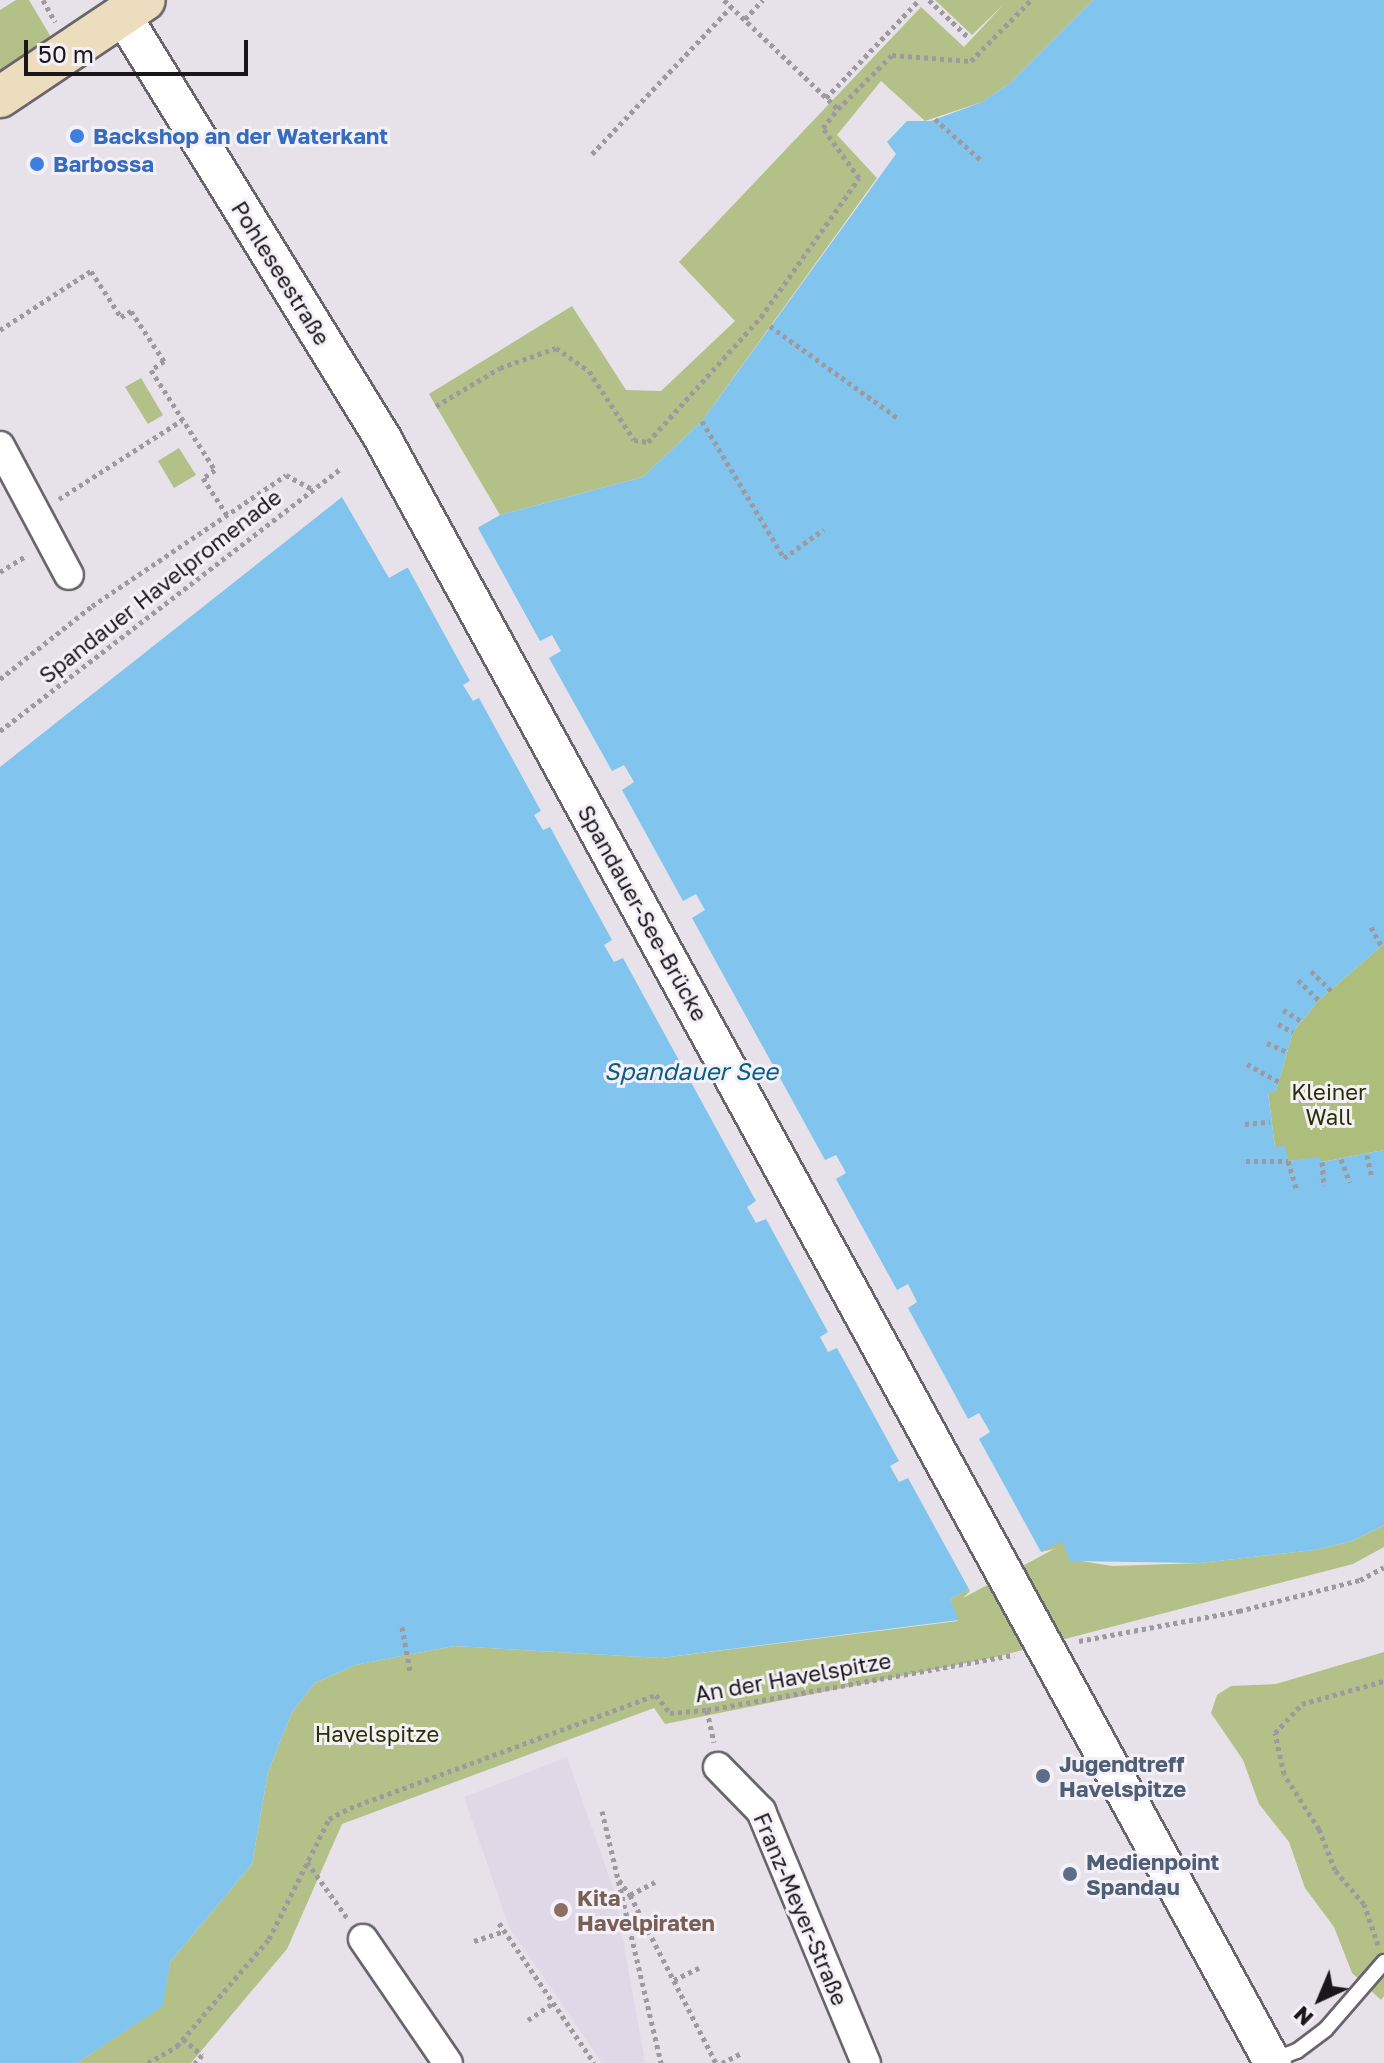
<!DOCTYPE html>
<meta charset="utf-8">
<style>
body{margin:0}
#map{position:relative;width:1384px;height:2063px;overflow:hidden;background:#e7e2ea;font-family:"Golos Text",sans-serif}
div>[style]{position:absolute}
[style*='--x']{left:calc(var(--x)*1px);top:calc(var(--y)*1px);width:calc(var(--w)*1px);rotate:calc(var(--a)*1deg)}
.built>*{inset:0;background:#e1d8e7}
.green>*{inset:0;background:#b3c188}
.forest>*{inset:0;background:#adbd7b}
.water>*{inset:0;background:#81c4ed}
.pier>*{inset:0;background:#e7e2ea}
.path>*{height:5px;margin-top:-2.5px;transform-origin:0;background:repeating-linear-gradient(90deg,#9d999f 0 4px,transparent 0 8px)}
.roads{filter:drop-shadow(2px 0 #69656c) drop-shadow(-2px 0 #69656c) drop-shadow(0 2px #69656c) drop-shadow(0 -2px #69656c)}
.service>*{height:14px;margin:-7px;padding:0 7px;transform-origin:7px;border-radius:7px;background:#fff}
.minor>*{height:28px;margin:-14px;padding:0 14px;transform-origin:14px;border-radius:14px;background:#fff}
.tertiary>*{height:36px;margin:-18px;padding:0 18px;transform-origin:18px;border-radius:18px;background:#fff}
.secondary>*{height:40px;margin:-20px;padding:0 20px;transform-origin:20px;border-radius:20px;background:#ecddbe}
.dots>*{width:22px;height:22px;translate:-50% -50%;box-sizing:border-box;border:4px solid #f4f0f7;border-radius:50%}
span{translate:-50% -50%;white-space:nowrap;text-align:center;line-height:1.15;-webkit-text-stroke:6px #f4f0f7;paint-order:stroke}
.shop-label{font-size:22px;color:#366cbe;font-weight:700}
.left{translate:0 -50%;text-align:left}
.street-label{font-size:22px;color:#19171a}
.park-label{font-size:22px;color:#283100}
.service-label{font-size:22px;color:#4e5e75;font-weight:700}
.education-label{font-size:22px;color:#785e54;font-weight:700}
.water-label{font-size:24px;color:#095e85;font-style:italic}
.north{position:absolute;left:1280px;top:1959px;width:80px;height:80px;-webkit-text-stroke:6px #f4f0f7;paint-order:stroke;rotate:224deg;font-size:22px;font-weight:700;line-height:32px;text-align:center;color:#19171a}
.north::after{content:'';display:block;margin:auto;width:28px;height:36px;background:#19171a;clip-path:polygon(50% 0,100% 100%,50% 72%,0 100%)}
.scale{position:absolute;left:24px;top:40px;width:224px;height:36px;box-sizing:border-box;border:4px solid #19171a;border-top:0;padding-left:10px;font-size:24px;line-height:28px;white-space:nowrap;color:#19171a;-webkit-text-stroke:6px #f4f0f7;paint-order:stroke}
</style>
<div id="map">
<div class="built">
<i style="clip-path:polygon(567px 1757px,615px 1893px,645px 2063px,602px 2063px,509px 1927px,464px 1797px)"></i>
</div>
<div class="green">
<i style="clip-path:polygon(16px 0,29px 0,52px 39px,0 73px,0 10px)"></i>
<i style="clip-path:polygon(935px 0,1093px 0,1009px 84px,982px 102px,925px 121px,881px 81px,837px 135px,877px 178px,702px 421px,643px 477px,500px 515px,429px 394px,572px 306px,626px 390px,661px 391px,735px 321px,679px 262px,921px 7px,964px 47px,1004px 4px,972px 35px)"></i>
<i style="clip-path:polygon(141px 378px,163px 415px,148px 424px,125px 387px)"></i>
<i style="clip-path:polygon(179px 448px,196px 475px,174px 488px,158px 461px)"></i>
<i style="clip-path:polygon(1384px 1525px,1384px 1547px,1353px 1564px,996px 1657px,665px 1724px,654px 1708px,342px 1824px,287px 1949px,191px 2063px,77px 2063px,162px 2006px,170px 1962px,252px 1864px,268px 1772px,292px 1712px,315px 1683px,355px 1665px,454px 1646px,661px 1658px,958px 1621px,950px 1599px,1062px 1540px,1075px 1560px,1112px 1566px,1200px 1563px,1314px 1550px,1352px 1541px)"></i>
<i style="clip-path:polygon(1384px 1652px,1384px 1996px,1381px 2000px,1352px 1973px,1334px 1927px,1305px 1888px,1289px 1842px,1259px 1804px,1243px 1760px,1211px 1713px,1217px 1695px,1231px 1686px,1276px 1684px)"></i>
</div>
<div class="forest">
<i style="clip-path:polygon(1384px 944px,1384px 1150px,1322px 1162px,1319px 1158px,1288px 1161px,1275px 1147px,1268px 1092px,1276px 1091px,1293px 1032px,1319px 1000px)"></i>
</div>
<div class="water">
<i style="clip-path:polygon(1093px 0,1384px 0,1384px 944px,1319px 1000px,1293px 1032px,1276px 1091px,1268px 1093px,1275px 1147px,1285px 1146px,1288px 1161px,1319px 1157px,1322px 1162px,1384px 1150px,1384px 1525px,1352px 1541px,1314px 1550px,1200px 1563px,1070px 1561px,1062px 1541px,950px 1599px,959px 1620px,661px 1658px,454px 1646px,355px 1665px,315px 1683px,292px 1712px,268px 1772px,252px 1864px,170px 1962px,163px 2006px,77px 2063px,0 2063px,0 767px,342px 497px,389px 578px,500px 515px,643px 477px,702px 421px,896px 154px,887px 142px,907px 121px,931px 121px,982px 102px,1009px 84px)"></i>
</div>
<div class="pier">
<i style="clip-path:polygon(486px 519px,478px 528px,540px 641px,552px 635px,561px 651px,549px 658px,612px 771px,624px 765px,634px 782px,622px 790px,683px 901px,696px 894px,705px 910px,692px 918px,825px 1160px,836px 1155px,846px 1173px,836px 1179px,897px 1290px,908px 1284px,917px 1302px,908px 1308px,968px 1419px,979px 1413px,990px 1432px,979px 1439px,1041px 1552px,1054px 1549px,963px 1598px,970px 1591px,908px 1478px,899px 1482px,890px 1466px,899px 1461px,837px 1348px,828px 1352px,820px 1337px,828px 1332px,766px 1219px,756px 1223px,747px 1207px,756px 1201px,623px 958px,614px 962px,604px 945px,612px 940px,550px 827px,543px 830px,534px 815px,541px 811px,479px 698px,473px 701px,463px 685px,470px 681px,408px 568px,397px 569px)"></i>
</div>
<div class="path">
<i style="--x:43;--y:0;--w:25;--a:61"></i>
<i style="--x:724;--y:0;--w:158;--a:43.7"></i>
<i style="--x:929;--y:0;--w:54;--a:43.5"></i>
<i style="--x:745;--y:19;--w:26;--a:-47"></i>
<i style="--x:826;--y:98;--w:135;--a:-46.5"></i>
<i style="--x:935;--y:119;--w:63;--a:41.8"></i>
<i style="--x:592;--y:154;--w:202;--a:-46.6"></i>
<i style="--x:770;--y:326;--w:159;--a:35.8"></i>
<i style="--x:0;--y:330;--w:108;--a:-33"></i>
<i style="--x:91;--y:271;--w:55;--a:56.9"></i>
<i style="--x:121;--y:317;--w:12;--a:-31"></i>
<i style="--x:131;--y:311;--w:60;--a:56.6"></i>
<i style="--x:164;--y:361;--w:16;--a:145"></i>
<i style="--x:151;--y:370;--w:119;--a:57.4"></i>
<i style="--x:215;--y:470;--w:14;--a:146"></i>
<i style="--x:203;--y:478;--w:44;--a:57"></i>
<i style="--x:436;--y:406;--w:74;--a:-30.7"></i>
<i style="--x:500;--y:368;--w:59;--a:-19.7"></i>
<i style="--x:556;--y:348;--w:40;--a:34.9"></i>
<i style="--x:589;--y:371;--w:82;--a:56.9"></i>
<i style="--x:634;--y:440;--w:14;--a:8"></i>
<i style="--x:648;--y:442;--w:169;--a:-47.9"></i>
<i style="--x:761;--y:317;--w:170;--a:-54.8"></i>
<i style="--x:859;--y:178;--w:62;--a:-125.8"></i>
<i style="--x:823;--y:128;--w:24;--a:-52"></i>
<i style="--x:838;--y:109;--w:76;--a:-45"></i>
<i style="--x:892;--y:55;--w:79;--a:4.3"></i>
<i style="--x:971;--y:61;--w:86;--a:-45.5"></i>
<i style="--x:702;--y:421;--w:160;--a:59.1"></i>
<i style="--x:784;--y:558;--w:49;--a:-35.9"></i>
<i style="--x:59;--y:499;--w:146;--a:-32.7"></i>
<i style="--x:0;--y:572;--w:31;--a:-32"></i>
<i style="--x:0;--y:679;--w:117;--a:-38.4"></i>
<i style="--x:92;--y:606;--w:234;--a:-34"></i>
<i style="--x:286;--y:475;--w:30;--a:28"></i>
<i style="--x:0;--y:731;--w:431;--a:-37.6"></i>
<i style="--x:1371;--y:927;--w:21;--a:61"></i>
<i style="--x:1311;--y:971;--w:28;--a:44"></i>
<i style="--x:1298;--y:980;--w:29;--a:44"></i>
<i style="--x:1283;--y:1010;--w:21;--a:31"></i>
<i style="--x:1278;--y:1024;--w:17;--a:28"></i>
<i style="--x:1267;--y:1043;--w:22;--a:24"></i>
<i style="--x:1247;--y:1064;--w:37;--a:29"></i>
<i style="--x:1245;--y:1124;--w:25;--a:-5"></i>
<i style="--x:1367;--y:1155;--w:24;--a:78"></i>
<i style="--x:1341;--y:1159;--w:25;--a:69"></i>
<i style="--x:1246;--y:1161;--w:42;--a:0"></i>
<i style="--x:1288;--y:1161;--w:31;--a:73"></i>
<i style="--x:1322;--y:1162;--w:24;--a:85"></i>
<i style="--x:402;--y:1627;--w:45;--a:79.7"></i>
<i style="--x:1079;--y:1641;--w:163;--a:-10.6"></i>
<i style="--x:1239;--y:1611;--w:125;--a:-14.4"></i>
<i style="--x:1360;--y:1580;--w:27;--a:-28"></i>
<i style="--x:707;--y:1710;--w:33;--a:78"></i>
<i style="--x:602;--y:1811;--w:259;--a:76.8"></i>
<i style="--x:307;--y:1862;--w:70;--a:54.3"></i>
<i style="--x:619;--y:1880;--w:19;--a:54"></i>
<i style="--x:655;--y:1882;--w:28;--a:153"></i>
<i style="--x:630;--y:1895;--w:189;--a:62.9"></i>
<i style="--x:499;--y:1923;--w:169;--a:55.8"></i>
<i style="--x:474;--y:1941;--w:32;--a:-18"></i>
<i style="--x:1378;--y:1945;--w:43;--a:-108.9"></i>
<i style="--x:1364;--y:1904;--w:45;--a:-130.5"></i>
<i style="--x:1335;--y:1870;--w:44;--a:-111.3"></i>
<i style="--x:1319;--y:1829;--w:65;--a:-122.5"></i>
<i style="--x:1284;--y:1774;--w:42;--a:-102.4"></i>
<i style="--x:1275;--y:1733;--w:40;--a:-47"></i>
<i style="--x:1302;--y:1704;--w:85;--a:-15.7"></i>
<i style="--x:674;--y:1980;--w:28;--a:-26"></i>
<i style="--x:528;--y:2020;--w:30;--a:-34"></i>
<i style="--x:183;--y:2039;--w:25;--a:40"></i>
<i style="--x:202;--y:2055;--w:11;--a:131"></i>
<i style="--x:148;--y:2063;--w:34;--a:-30"></i>
<i style="--x:177;--y:2046;--w:141;--a:-49.3"></i>
<i style="--x:269;--y:1939;--w:134;--a:-63.4"></i>
<i style="--x:329;--y:1819;--w:24;--a:-28"></i>
<i style="--x:350;--y:1808;--w:326;--a:-20.3"></i>
<i style="--x:656;--y:1695;--w:23;--a:52"></i>
<i style="--x:670;--y:1713;--w:37;--a:-5"></i>
<i style="--x:707;--y:1710;--w:312;--a:-10.2"></i>
<i style="--x:722;--y:2063;--w:22;--a:-27"></i>
</div>
<div class="roads">
<div class="service">
<i style="--x:1273;--y:2060;--w:26;--a:-21"></i>
<i style="--x:1297;--y:2051;--w:36;--a:-37"></i>
<i style="--x:1326;--y:2029;--w:89;--a:-49.1"></i>
</div>
<div class="minor">
<i style="--x:0;--y:446;--w:146;--a:61.9"></i>
<i style="--x:718;--y:1767;--w:62;--a:45.7"></i>
<i style="--x:761;--y:1811;--w:273;--a:67.4"></i>
<i style="--x:363;--y:1939;--w:150;--a:55.6"></i>
</div>
<div class="tertiary">
<i style="--x:123;--y:16;--w:497;--a:58.4"></i>
<i style="--x:383;--y:439;--w:1852;--a:61.28"></i>
</div>
<div class="secondary">
<i style="--x:0;--y:97;--w:174;--a:-33.8"></i>
</div>
</div>
<div class="dots">
<i style="left:77px;top:136px;background:#3f7fe0"></i>
<i style="left:37px;top:164px;background:#3f7fe0"></i>
<i style="left:1043px;top:1776px;background:#5c6f8a"></i>
<i style="left:1070px;top:1874px;background:#5c6f8a"></i>
<i style="left:561px;top:1910px;background:#8d6e63"></i>
</div>
<div class="shop-label">
<span class="left" style="left:93px;top:136px">Backshop an der Waterkant</span>
<span class="left" style="left:53px;top:164px">Barbossa</span>
</div>
<div class="street-label">
<span style="left:281px;top:273px;rotate:58deg">Pohleseestraße</span>
<span style="left:160px;top:586px;rotate:-38deg">Spandauer Havelpromenade</span>
<span style="left:643px;top:913px;rotate:61deg">Spandauer-See-Brücke</span>
<span style="left:793px;top:1677px;rotate:-10deg">An der Havelspitze</span>
<span style="left:801px;top:1909px;rotate:67deg">Franz-Meyer-Straße</span>
</div>
<div class="park-label">
<span style="left:1329px;top:1104px">Kleiner<br>Wall</span>
<span style="left:377px;top:1734px">Havelspitze</span>
</div>
<div class="service-label">
<span class="left" style="left:1059px;top:1776px">Jugendtreff<br>Havelspitze</span>
<span class="left" style="left:1086px;top:1874px">Medienpoint<br>Spandau</span>
</div>
<div class="education-label">
<span class="left" style="left:577px;top:1910px">Kita<br>Havelpiraten</span>
</div>
<div class="water-label">
<span style="left:691px;top:1071px">Spandauer See</span>
</div>
<div class="north">N</div>
<div class="scale">50 m</div>
</div>
